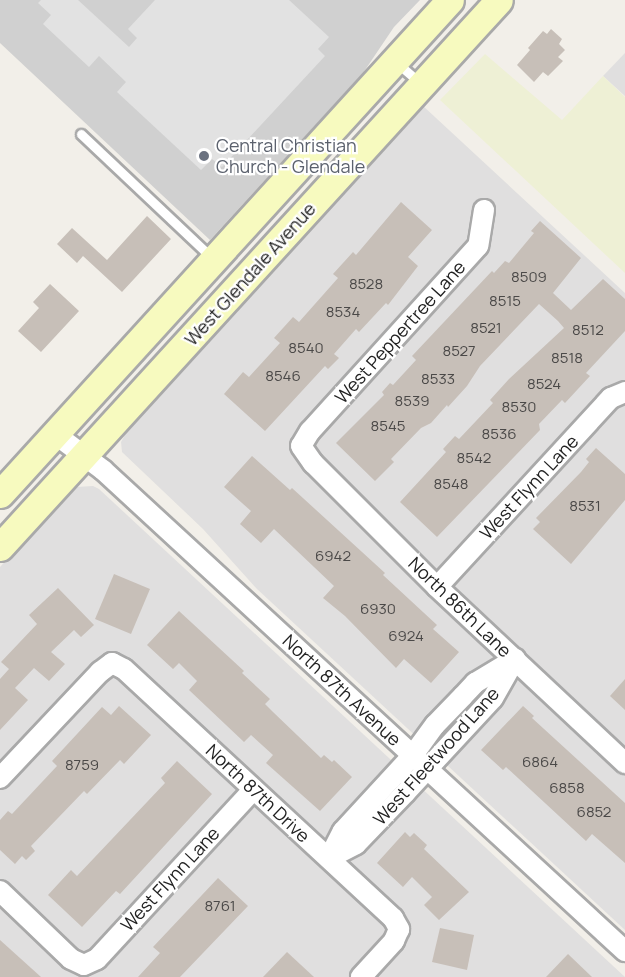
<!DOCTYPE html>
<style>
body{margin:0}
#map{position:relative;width:625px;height:977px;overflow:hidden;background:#f2efe9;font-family:Manrope,sans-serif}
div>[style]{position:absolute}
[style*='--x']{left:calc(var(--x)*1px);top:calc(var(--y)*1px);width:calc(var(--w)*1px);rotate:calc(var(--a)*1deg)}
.residential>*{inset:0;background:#e0dfdf}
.religious>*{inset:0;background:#d0d0d0}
.farmland>*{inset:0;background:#eef0d5}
.parking>*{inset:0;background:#e2e2e2}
.building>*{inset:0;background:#c7bfb8}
.roads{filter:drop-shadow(2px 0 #a9a9a9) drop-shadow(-2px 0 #a9a9a9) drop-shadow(0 2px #a9a9a9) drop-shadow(0 -2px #a9a9a9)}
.service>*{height:9px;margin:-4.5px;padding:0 4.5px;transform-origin:4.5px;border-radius:4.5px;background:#fff}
.minor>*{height:20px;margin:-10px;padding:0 10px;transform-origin:10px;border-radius:10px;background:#fff}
.secondary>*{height:27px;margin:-13.5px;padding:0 13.5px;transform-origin:13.5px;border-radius:13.5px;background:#f7fabf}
.dots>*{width:16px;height:16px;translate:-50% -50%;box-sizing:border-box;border:3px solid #fff;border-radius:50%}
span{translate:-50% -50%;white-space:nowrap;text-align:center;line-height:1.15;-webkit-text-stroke:4.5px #fff;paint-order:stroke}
.number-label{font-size:15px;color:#4b4948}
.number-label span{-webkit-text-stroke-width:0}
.worship-label{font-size:18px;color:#5b616d}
.left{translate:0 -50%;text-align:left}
.street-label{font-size:18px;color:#222}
</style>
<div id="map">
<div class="residential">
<i style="clip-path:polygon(625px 53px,625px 96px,603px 76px)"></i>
<i style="clip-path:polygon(422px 105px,625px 293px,625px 930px,257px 589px,203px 529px,122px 452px,121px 442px,129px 428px)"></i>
<i style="clip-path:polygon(93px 486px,99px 489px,625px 977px,0 977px,0 567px,68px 493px,76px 487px)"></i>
</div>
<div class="religious">
<i style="clip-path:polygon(0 0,420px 0,394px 27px,363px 73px,210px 240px,0 43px)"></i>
</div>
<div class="farmland">
<i style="clip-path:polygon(485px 54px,562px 120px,603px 76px,625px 97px,625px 273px,440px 100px)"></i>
</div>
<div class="parking">
<i style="clip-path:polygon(41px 0,78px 0,129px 47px,137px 38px,128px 29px,155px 0,289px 0,329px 37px,318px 49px,325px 56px,222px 167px,212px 159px,201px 170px,117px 92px,126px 82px,99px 56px,89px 67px,43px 24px,51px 15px,38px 3px)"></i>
</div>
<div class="building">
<i style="clip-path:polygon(551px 29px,562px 39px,559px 44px,565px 50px,558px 57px,563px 61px,548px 76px,543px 72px,534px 82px,517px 65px,530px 50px,528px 48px,543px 31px,547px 34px)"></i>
<i style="clip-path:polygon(401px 202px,432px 230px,408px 257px,418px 266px,388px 305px,386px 303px,359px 332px,356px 329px,334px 354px,339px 358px,328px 369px,325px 366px,265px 431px,224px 394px,243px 372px,249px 377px,280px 343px,274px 338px,293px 317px,299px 322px,338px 278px,333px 274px,353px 252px,356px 255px)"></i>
<i style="clip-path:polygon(147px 216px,171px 239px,122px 292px,83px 256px,77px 263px,57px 244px,72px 228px,107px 260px)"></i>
<i style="clip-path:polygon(540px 221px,581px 258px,553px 293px,571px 310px,603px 279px,625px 299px,625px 331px,586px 373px,590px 376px,565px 403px,562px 400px,539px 424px,540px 430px,437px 537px,400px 502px,446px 452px,443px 449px,455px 436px,459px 439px,493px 403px,490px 400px,509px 379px,564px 328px,558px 321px,539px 304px,480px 366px,467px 386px,448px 407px,447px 405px,431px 423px,421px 428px,391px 459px,394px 462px,375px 481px,336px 443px,384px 395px,382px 392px,390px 383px,393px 385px,416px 360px,412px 356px,492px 271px,494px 273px,505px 261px,509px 263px,534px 233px,531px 231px)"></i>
<i style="clip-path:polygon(50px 284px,79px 311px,41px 352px,18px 331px,39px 308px,33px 302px)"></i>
<i style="clip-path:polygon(596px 448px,625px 474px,625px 500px,571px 564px,533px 529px,540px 522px,536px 518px,581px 472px,589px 462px,586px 459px)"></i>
<i style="clip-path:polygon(252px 456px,290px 490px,292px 488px,385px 573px,383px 575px,437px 625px,433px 629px,459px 652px,431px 683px,404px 659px,396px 668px,345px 616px,323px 598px,334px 586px,274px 529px,261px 543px,240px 524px,251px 511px,224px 487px)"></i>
<i style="clip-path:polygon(114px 574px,150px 589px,131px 634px,95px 619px)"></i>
<i style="clip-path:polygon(58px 588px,94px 625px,81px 637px,74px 630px,51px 652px,65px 664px,49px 681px,34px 668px,15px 688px,28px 700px,0 730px,0 679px,9px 669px,1px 662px,37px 624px,29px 615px)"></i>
<i style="clip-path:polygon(179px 611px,244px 671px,242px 673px,270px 699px,265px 704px,273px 712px,321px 758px,324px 755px,332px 762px,334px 760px,352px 777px,320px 811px,266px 763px,273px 755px,251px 735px,244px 742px,189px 690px,197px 681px,179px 663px,173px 669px,147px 645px)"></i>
<i style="clip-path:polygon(625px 679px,625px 710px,610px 696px)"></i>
<i style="clip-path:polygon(119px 706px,151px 735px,124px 764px,120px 760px,87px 794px,84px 791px,31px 846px,35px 851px,26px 860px,22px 856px,15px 864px,0 850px,0 820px,8px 811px,12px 814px,57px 766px,52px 761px,102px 707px,111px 715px)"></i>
<i style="clip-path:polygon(523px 706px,534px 716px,532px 718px,625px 803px,625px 863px,592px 834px,586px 841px,506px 767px,503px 770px,481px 750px)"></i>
<i style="clip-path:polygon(177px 761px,212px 794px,120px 894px,116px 891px,82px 927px,48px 895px,71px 870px,77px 876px,165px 783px,161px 778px)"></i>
<i style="clip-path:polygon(405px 832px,410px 837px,414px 833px,427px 845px,424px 849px,469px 892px,439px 920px,424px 905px,432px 897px,412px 877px,403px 887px,377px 863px)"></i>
<i style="clip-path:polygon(218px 878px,248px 906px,180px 977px,138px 977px,160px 953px,153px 947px)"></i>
<i style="clip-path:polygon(440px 928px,474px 935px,467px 970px,432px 962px)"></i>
<i style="clip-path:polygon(0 940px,41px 977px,0 977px)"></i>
<i style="clip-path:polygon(287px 952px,314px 977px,263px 977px)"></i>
<i style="clip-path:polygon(568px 954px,592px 977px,546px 977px)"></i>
</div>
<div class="roads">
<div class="service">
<i style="--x:396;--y:62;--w:32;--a:41"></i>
<i style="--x:81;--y:134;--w:180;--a:43.4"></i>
</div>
<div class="minor">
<i style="--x:484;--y:210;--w:36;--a:99"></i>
<i style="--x:478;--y:246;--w:250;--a:132.2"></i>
<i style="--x:310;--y:431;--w:17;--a:121"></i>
<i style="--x:301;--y:446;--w:21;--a:55"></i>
<i style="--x:313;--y:463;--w:175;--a:45"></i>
<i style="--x:437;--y:587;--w:258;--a:43.1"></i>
<i style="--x:55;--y:434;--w:60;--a:36.9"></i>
<i style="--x:103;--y:470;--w:710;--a:42.66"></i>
<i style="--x:437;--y:587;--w:257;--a:-47.4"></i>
<i style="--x:611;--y:398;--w:15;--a:-23"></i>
<i style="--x:0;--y:778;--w:146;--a:-46.7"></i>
<i style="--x:100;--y:672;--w:15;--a:-37"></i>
<i style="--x:112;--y:663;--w:13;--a:27"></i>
<i style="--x:124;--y:669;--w:367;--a:42.8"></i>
<i style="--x:393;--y:918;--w:13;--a:61"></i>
<i style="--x:399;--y:929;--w:13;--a:113"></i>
<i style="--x:394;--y:941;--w:49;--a:132.5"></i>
<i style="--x:329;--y:858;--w:30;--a:-63"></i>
<i style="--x:343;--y:831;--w:103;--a:-47.4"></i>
<i style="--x:413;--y:755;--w:37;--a:-54"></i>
<i style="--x:435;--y:725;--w:40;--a:-46"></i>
<i style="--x:463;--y:696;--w:18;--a:-47"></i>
<i style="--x:475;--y:683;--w:47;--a:-31"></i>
<i style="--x:329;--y:858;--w:30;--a:-27"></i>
<i style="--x:356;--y:844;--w:71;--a:-46.1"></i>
<i style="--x:405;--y:793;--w:129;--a:-47.2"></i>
<i style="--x:493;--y:698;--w:43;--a:-60.4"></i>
<i style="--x:0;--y:891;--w:98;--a:43.8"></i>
<i style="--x:71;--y:959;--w:14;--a:25"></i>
<i style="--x:84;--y:965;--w:14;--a:-25"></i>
<i style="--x:97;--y:959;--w:231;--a:-47.3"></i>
</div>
<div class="secondary">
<i style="--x:0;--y:494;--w:668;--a:-47.67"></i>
<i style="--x:0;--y:547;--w:740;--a:-47.63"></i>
</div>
</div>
<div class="dots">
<i style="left:204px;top:156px;background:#6b7280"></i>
</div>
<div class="number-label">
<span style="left:529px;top:277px">8509</span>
<span style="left:366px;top:284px">8528</span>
<span style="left:505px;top:301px">8515</span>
<span style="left:343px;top:312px">8534</span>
<span style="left:486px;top:328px">8521</span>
<span style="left:588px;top:330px">8512</span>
<span style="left:306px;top:348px">8540</span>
<span style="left:459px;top:351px">8527</span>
<span style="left:567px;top:358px">8518</span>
<span style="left:283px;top:376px">8546</span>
<span style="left:438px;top:379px">8533</span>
<span style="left:544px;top:384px">8524</span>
<span style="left:412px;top:401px">8539</span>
<span style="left:519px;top:407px">8530</span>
<span style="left:388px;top:426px">8545</span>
<span style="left:499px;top:434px">8536</span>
<span style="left:474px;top:458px">8542</span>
<span style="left:451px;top:484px">8548</span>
<span style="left:585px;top:506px">8531</span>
<span style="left:333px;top:556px">6942</span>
<span style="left:378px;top:609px">6930</span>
<span style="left:406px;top:636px">6924</span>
<span style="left:540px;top:762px">6864</span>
<span style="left:82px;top:765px">8759</span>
<span style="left:567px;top:788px">6858</span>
<span style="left:594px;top:812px">6852</span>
<span style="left:220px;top:906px">8761</span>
</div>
<div class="worship-label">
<span class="left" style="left:216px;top:156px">Central Christian<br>Church - Glendale</span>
</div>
<div class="street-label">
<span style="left:250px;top:274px;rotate:-48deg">West Glendale Avenue</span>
<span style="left:400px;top:332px;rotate:-48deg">West Peppertree Lane</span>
<span style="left:529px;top:487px;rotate:-47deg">West Flynn Lane</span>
<span style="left:460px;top:607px;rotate:44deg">North 86th Lane</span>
<span style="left:342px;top:690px;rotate:43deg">North 87th Avenue</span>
<span style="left:436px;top:756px;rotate:-48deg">West Fleetwood Lane</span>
<span style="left:258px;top:793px;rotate:43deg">North 87th Drive</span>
<span style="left:170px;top:879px;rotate:-47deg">West Flynn Lane</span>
</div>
</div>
